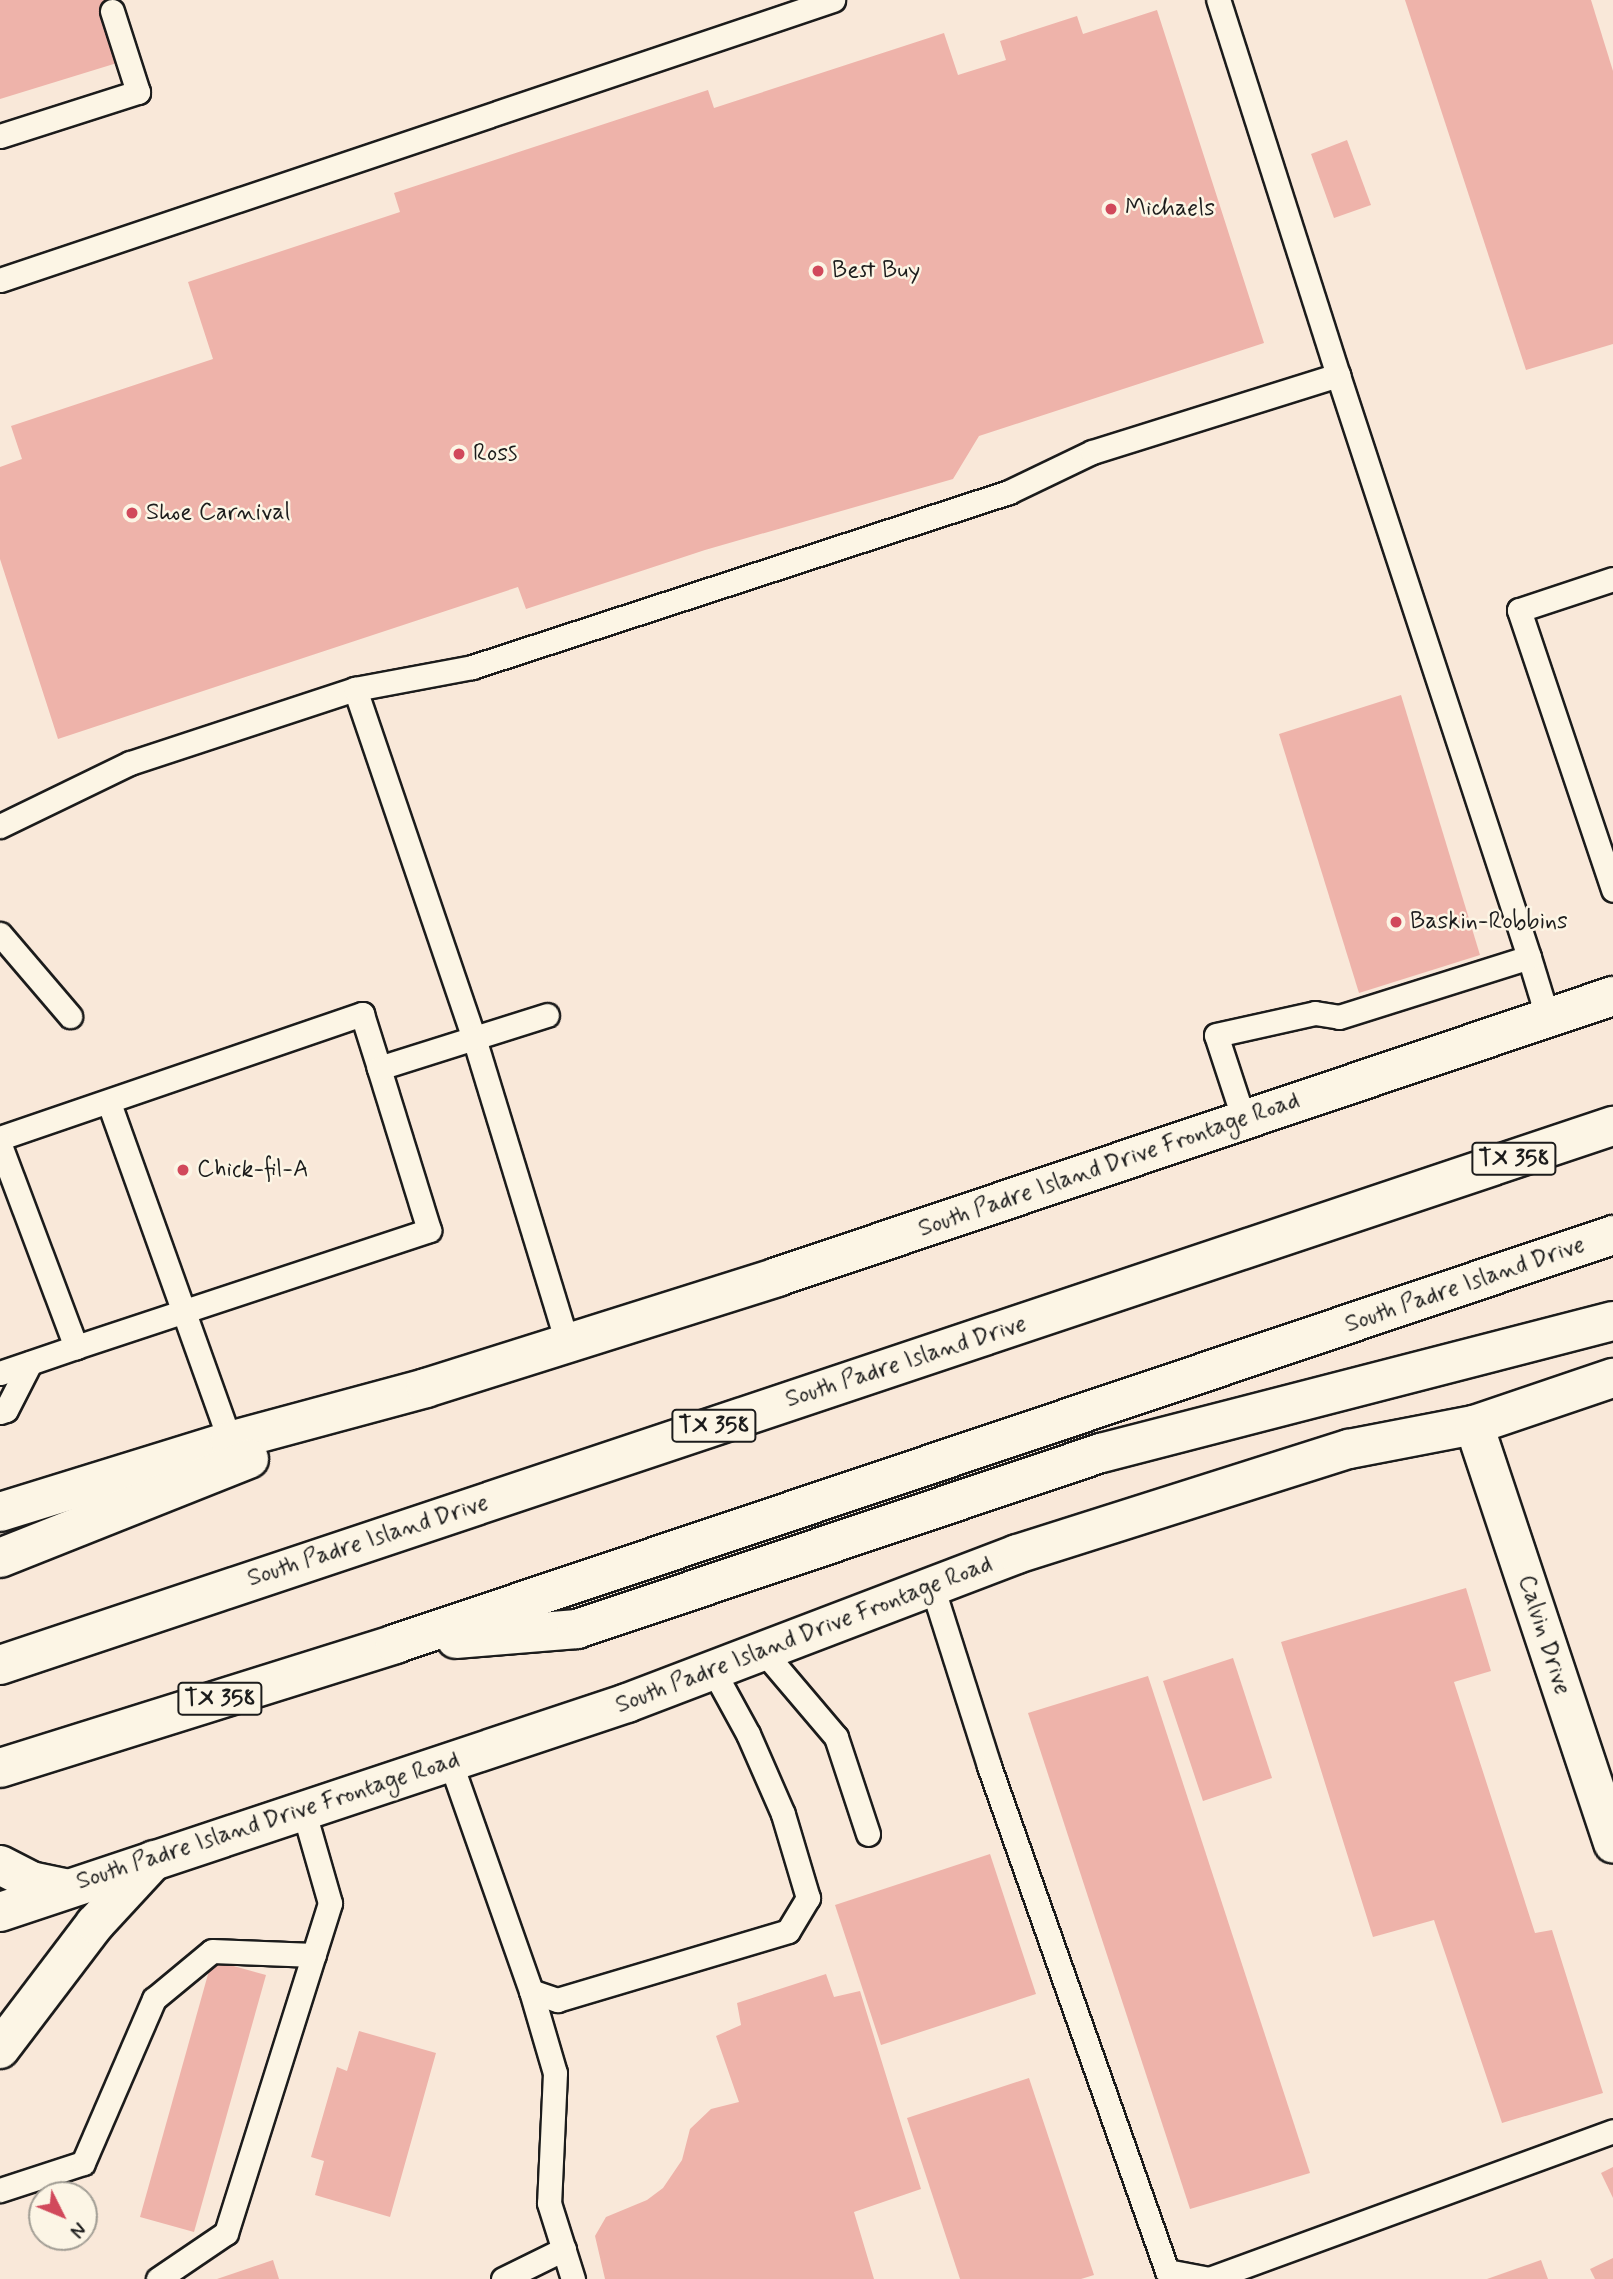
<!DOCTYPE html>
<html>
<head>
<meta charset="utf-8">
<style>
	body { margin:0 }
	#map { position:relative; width:1613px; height:2279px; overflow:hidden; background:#f9e8d9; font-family:Mynerve,sans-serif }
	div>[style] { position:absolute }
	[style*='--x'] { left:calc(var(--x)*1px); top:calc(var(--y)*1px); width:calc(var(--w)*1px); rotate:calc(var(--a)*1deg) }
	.building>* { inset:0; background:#eeb3aa }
	.roads { filter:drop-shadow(2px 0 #1c1c1c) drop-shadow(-2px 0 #1c1c1c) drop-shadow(0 2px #1c1c1c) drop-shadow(0 -2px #1c1c1c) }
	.service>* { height:23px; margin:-11.5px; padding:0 11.5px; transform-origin:11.5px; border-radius:11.5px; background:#fcf5e5 }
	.minor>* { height:38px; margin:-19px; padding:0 19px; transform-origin:19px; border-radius:19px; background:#fcf5e5 }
	.secondary>* { height:38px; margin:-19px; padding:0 19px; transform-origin:19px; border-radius:19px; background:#fcf5e5 }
	.motorway>* { height:38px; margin:-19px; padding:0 19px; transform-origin:19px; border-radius:19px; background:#fcf5e5 }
	.dots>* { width:19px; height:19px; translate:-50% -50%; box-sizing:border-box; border:4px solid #fcf5e5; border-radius:50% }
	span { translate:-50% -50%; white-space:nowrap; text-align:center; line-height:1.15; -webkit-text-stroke:5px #fcf5e5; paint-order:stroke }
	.shield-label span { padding:2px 5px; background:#fcf5e5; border:2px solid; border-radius:5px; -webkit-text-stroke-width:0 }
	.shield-label { font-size:23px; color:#1c1c1c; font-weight:700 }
	.poi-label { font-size:24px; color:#1c1c1c }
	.left { translate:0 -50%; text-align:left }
	.street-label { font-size:24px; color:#1c1c1c }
	.north { position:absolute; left:28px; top:2181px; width:70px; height:70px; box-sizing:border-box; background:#fcf5e5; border:2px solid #a29e95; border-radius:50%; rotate:133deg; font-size:19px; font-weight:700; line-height:28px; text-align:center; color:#1c1c1c }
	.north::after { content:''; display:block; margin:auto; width:24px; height:32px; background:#d1495b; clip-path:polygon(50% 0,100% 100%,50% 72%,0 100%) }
</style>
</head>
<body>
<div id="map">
	<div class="building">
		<div style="clip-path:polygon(0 0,119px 0,117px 63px,0 99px)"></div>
		<div style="clip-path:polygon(1405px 0,1591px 0,1613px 71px,1613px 344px,1526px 370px)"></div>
		<div style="clip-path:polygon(1157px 10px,1264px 343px,979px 436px,953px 479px,705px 550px,526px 609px,518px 587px,58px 739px,0 559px,0 467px,22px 459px,11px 426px,213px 359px,188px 282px,400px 212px,394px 193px,708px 90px,714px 108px,944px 33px,958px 75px,1006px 60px,1000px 41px,1077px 16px,1083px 34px)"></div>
		<div style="clip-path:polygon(1347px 140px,1371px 205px,1334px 218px,1311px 154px)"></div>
		<div style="clip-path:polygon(1401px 695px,1480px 955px,1359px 993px,1279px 734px)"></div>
		<div style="clip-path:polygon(1466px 1588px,1491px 1671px,1454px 1682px,1535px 1933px,1552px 1930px,1603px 2093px,1502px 2123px,1434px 1920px,1373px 1937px,1281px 1642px)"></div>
		<div style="clip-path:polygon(1233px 1658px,1272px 1778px,1203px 1801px,1163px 1681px)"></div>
		<div style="clip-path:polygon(1148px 1676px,1310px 2173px,1190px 2209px,1028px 1713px)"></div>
		<div style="clip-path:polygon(990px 1854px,1036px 1994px,881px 2045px,835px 1905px)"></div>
		<div style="clip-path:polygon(212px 1960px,266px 1975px,194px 2232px,140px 2217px)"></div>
		<div style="clip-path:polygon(826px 1974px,834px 1997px,860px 1991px,921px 2189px,854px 2212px,874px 2279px,605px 2279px,595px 2236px,606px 2217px,647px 2200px,663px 2188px,682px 2160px,690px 2129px,711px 2109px,739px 2102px,716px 2036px,741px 2025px,737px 2003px)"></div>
		<div style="clip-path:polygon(359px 2031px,436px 2053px,390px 2217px,315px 2195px,324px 2161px,311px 2157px,337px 2067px,347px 2071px)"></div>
		<div style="clip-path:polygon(1029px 2078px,1094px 2275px,1081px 2279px,960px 2279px,907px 2118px)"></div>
		<div style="clip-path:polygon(1613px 2167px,1613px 2198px,1601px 2173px)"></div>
		<div style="clip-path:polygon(1613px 2258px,1613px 2279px,1595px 2279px,1590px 2269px)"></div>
		<div style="clip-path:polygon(273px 2260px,279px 2279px,217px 2279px)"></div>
		<div style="clip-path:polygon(1541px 2260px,1548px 2279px,1487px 2279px)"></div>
	</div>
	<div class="roads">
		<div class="service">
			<div style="--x:0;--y:136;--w:145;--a:-17.7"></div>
			<div style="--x:138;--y:92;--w:85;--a:-107.8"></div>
			<div style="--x:0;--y:280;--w:879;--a:-18.58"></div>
			<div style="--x:1613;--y:579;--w:99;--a:161.7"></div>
			<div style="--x:1519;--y:610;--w:295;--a:71.4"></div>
			<div style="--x:355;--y:689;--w:369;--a:71.2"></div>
			<div style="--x:474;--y:1038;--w:319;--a:73"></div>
			<div style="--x:0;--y:826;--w:144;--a:-25.9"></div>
			<div style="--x:130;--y:763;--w:237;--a:-18.2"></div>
			<div style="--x:355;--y:689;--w:119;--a:-10.6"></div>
			<div style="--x:472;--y:667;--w:565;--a:-18.05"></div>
			<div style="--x:1009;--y:492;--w:92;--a:-25.7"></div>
			<div style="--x:1092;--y:452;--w:258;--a:-17.4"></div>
			<div style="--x:1338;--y:375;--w:394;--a:-107.7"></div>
			<div style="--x:0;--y:934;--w:108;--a:49.5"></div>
			<div style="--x:1529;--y:957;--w:65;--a:73"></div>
			<div style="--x:109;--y:1103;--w:359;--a:70.3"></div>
			<div style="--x:1244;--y:1120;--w:89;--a:-108.2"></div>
			<div style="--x:1216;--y:1035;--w:101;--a:-12.5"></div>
			<div style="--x:1315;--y:1013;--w:24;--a:9"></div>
			<div style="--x:1339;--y:1017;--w:199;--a:-17.5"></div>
			<div style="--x:1529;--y:957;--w:613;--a:-108.17"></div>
			<div style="--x:0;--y:1138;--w:383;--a:-18.9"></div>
			<div style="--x:362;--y:1014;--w:57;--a:72.5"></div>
			<div style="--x:0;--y:1145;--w:216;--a:69.4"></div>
			<div style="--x:76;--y:1347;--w:372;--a:-18.3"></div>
			<div style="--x:429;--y:1230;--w:170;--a:-107.2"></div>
			<div style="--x:379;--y:1068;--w:176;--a:-17.5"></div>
			<div style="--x:0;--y:1373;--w:80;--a:-18.9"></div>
			<div style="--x:0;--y:1412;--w:6;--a:-18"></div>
			<div style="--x:6;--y:1410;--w:53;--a:-62.9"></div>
			<div style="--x:932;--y:1586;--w:189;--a:72.4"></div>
			<div style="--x:989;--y:1766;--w:535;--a:70.58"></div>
			<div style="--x:1167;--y:2271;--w:43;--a:10.8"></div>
			<div style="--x:1209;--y:2279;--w:430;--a:-20.1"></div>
			<div style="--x:763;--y:1651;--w:113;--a:49.7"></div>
			<div style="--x:836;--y:1737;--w:102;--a:71.7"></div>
			<div style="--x:450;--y:1761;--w:244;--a:70.6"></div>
			<div style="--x:531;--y:1991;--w:28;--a:19"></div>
			<div style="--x:557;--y:2000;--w:241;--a:-16.6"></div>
			<div style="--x:788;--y:1931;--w:39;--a:-59"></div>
			<div style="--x:808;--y:1898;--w:88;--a:-106.6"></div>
			<div style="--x:783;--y:1814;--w:87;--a:-113.6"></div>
			<div style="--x:748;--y:1734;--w:73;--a:-118.7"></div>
			<div style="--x:531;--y:1991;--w:85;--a:73.7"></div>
			<div style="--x:555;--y:2073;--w:130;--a:92.6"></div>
			<div style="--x:549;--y:2203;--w:80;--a:72.5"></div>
			<div style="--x:0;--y:2190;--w:87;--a:-18"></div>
			<div style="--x:83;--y:2163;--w:179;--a:-66.6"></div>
			<div style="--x:154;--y:1999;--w:75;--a:-39.6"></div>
			<div style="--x:212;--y:1951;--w:102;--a:2.2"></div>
			<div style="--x:158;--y:2279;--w:82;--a:-34.1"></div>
			<div style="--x:226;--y:2233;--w:346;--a:-72.5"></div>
			<div style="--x:330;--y:1903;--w:98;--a:-106"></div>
			<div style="--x:503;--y:2279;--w:68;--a:-26.2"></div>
		</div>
		<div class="minor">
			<div style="--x:1474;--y:1425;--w:441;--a:71.6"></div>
		</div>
		<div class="secondary">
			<div style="--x:0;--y:1512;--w:241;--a:-17.2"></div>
			<div style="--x:230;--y:1441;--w:203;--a:-15.1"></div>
			<div style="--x:426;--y:1388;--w:368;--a:-17.5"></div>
			<div style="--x:777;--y:1277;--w:882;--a:-18.58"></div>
			<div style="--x:0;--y:1558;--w:268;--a:-21.7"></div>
			<div style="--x:0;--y:1865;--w:35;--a:27"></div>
			<div style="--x:31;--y:1881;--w:33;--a:12"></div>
			<div style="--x:0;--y:1912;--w:661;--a:-18.43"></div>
			<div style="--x:627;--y:1703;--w:417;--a:-20.9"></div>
			<div style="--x:1017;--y:1554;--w:348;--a:-17.6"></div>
			<div style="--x:1349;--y:1449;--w:127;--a:-10.9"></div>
			<div style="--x:1474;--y:1425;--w:147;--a:-18.7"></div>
			<div style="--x:0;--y:2049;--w:157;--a:-52.8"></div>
			<div style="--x:95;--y:1924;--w:87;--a:-47.3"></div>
		</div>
		<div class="motorway">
			<div style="--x:456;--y:1639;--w:121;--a:-4.7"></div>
			<div style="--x:577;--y:1629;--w:553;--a:-18.57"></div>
			<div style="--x:1101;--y:1453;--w:529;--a:-14.46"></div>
			<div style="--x:0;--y:1665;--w:1701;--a:-18.48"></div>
			<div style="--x:0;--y:1768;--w:414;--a:-17.4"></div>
			<div style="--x:395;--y:1644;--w:1285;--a:-18.56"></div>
		</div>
	</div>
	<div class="dots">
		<div style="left:1111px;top:209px;background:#d1495b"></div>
		<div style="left:818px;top:271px;background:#d1495b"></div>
		<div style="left:459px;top:454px;background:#d1495b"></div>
		<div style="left:132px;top:513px;background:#d1495b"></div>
		<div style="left:1396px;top:922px;background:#d1495b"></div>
		<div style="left:183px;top:1170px;background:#d1495b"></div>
	</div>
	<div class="shield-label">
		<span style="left:1514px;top:1159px">TX 358</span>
		<span style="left:714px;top:1426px">TX 358</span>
		<span style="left:220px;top:1699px">TX 358</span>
	</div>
	<div class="poi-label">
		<span class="left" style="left:1125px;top:209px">Michaels</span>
		<span class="left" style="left:832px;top:271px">Best Buy</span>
		<span class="left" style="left:473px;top:454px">Ross</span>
		<span class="left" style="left:146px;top:513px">Shoe Carnival</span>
		<span class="left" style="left:1410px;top:922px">Baskin-Robbins</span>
		<span class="left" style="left:197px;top:1170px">Chick-fil-A</span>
	</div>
	<div class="street-label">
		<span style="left:1109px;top:1165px;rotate:-19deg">South Padre Island Drive Frontage Road</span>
		<span style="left:1465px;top:1285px;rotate:-19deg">South Padre Island Drive</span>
		<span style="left:906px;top:1362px;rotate:-18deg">South Padre Island Drive</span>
		<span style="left:368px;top:1541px;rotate:-18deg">South Padre Island Drive</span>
		<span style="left:804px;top:1635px;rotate:-21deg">South Padre Island Drive Frontage Road</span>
		<span style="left:1544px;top:1635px;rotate:72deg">Calvin Drive</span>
		<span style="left:268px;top:1821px;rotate:-18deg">South Padre Island Drive Frontage Road</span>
	</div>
	<div class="north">N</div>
</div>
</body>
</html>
